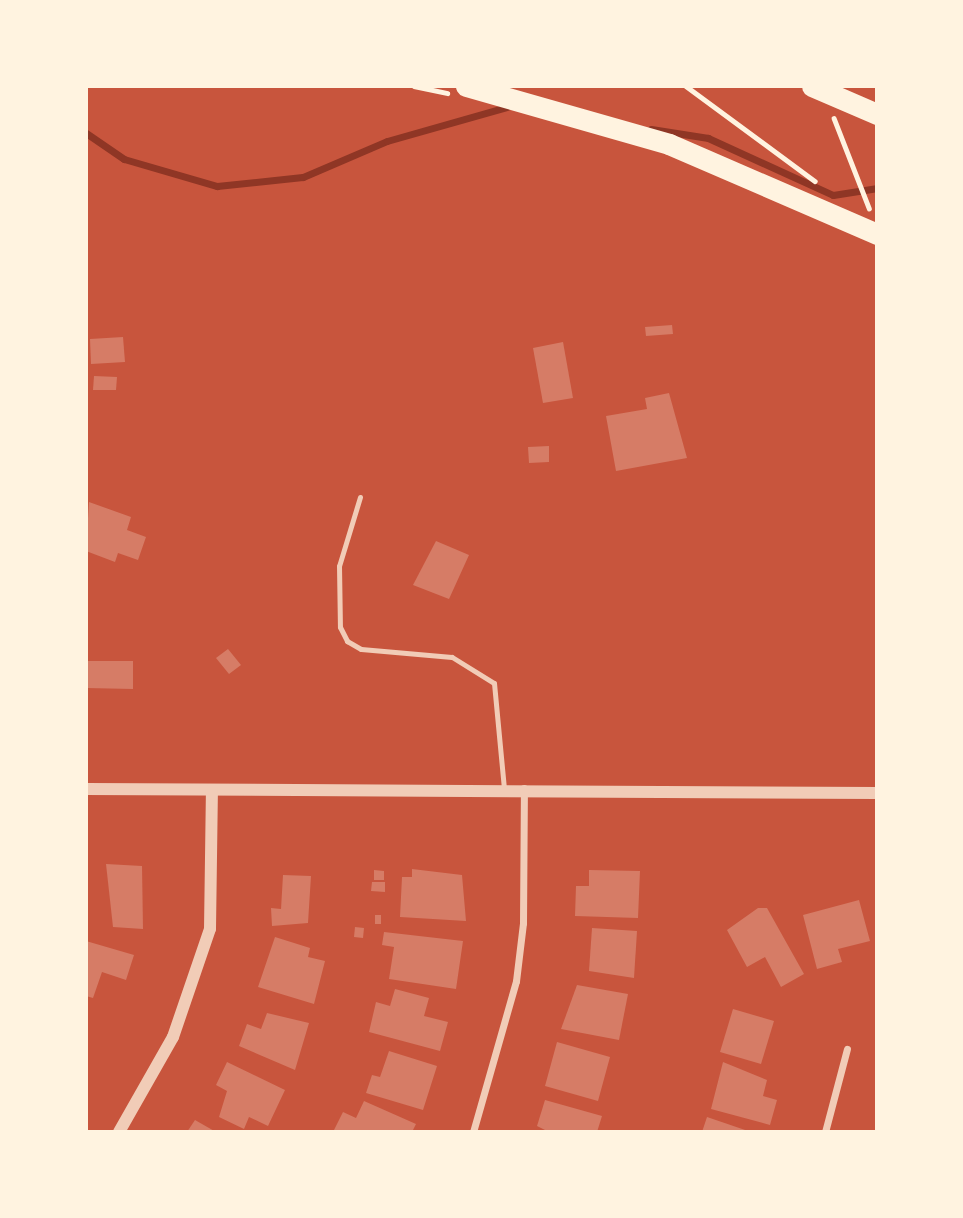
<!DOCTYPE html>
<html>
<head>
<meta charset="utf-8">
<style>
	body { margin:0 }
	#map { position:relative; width:963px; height:1218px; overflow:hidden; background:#c8553d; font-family:"Nunito Sans",sans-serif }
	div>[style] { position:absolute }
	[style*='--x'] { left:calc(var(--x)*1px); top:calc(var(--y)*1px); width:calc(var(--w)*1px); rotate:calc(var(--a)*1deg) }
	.stream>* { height:7px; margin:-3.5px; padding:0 3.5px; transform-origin:3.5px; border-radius:3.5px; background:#8f3625 }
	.building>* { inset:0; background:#d67c66 }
	.path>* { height:4.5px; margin:-2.25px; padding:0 2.25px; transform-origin:2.25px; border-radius:2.25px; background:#fff3e0 }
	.service>* { height:5px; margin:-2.5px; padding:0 2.5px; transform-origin:2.5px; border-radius:2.5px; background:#f1ccb7 }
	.minor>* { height:7px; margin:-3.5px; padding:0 3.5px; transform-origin:3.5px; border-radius:3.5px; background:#f1ccb7 }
	.tertiary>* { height:12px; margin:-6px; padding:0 6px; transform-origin:6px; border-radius:6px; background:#f1ccb7 }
	.motorway>* { height:21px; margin:-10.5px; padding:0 10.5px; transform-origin:10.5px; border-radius:10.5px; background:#fff3e0 }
	span { translate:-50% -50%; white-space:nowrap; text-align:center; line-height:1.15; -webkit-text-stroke:6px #fff3e0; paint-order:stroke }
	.frame { position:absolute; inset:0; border:88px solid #fff3e0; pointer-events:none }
</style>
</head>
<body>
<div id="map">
	<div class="stream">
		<div style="--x:651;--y:129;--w:58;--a:9"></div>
		<div style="--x:708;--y:138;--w:137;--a:24.5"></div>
		<div style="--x:833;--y:195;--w:45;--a:-9"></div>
		<div style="--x:86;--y:133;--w:46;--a:34.4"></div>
		<div style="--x:124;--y:159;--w:97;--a:16.2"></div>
		<div style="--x:217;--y:186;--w:86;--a:-6"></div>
		<div style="--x:303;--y:177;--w:91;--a:-23.2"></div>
		<div style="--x:387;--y:141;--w:125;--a:-15.8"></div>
	</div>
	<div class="building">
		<div style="clip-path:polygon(672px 325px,673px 334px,646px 336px,645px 327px)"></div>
		<div style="clip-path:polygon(123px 337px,125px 362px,91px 364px,90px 339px)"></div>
		<div style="clip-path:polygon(563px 342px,573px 398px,543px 403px,533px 348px)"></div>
		<div style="clip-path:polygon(94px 376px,117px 377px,116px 390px,93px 390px)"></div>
		<div style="clip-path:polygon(669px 393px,687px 458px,616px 471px,606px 416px,647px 409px,645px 398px)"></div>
		<div style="clip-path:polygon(549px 446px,549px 462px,529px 463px,528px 447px)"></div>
		<div style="clip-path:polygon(89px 502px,131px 517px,127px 530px,146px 537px,138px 560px,118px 553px,115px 562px,86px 551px)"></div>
		<div style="clip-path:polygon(436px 541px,469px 555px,449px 599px,413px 585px)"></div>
		<div style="clip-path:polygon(228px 649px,241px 665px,229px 674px,216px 658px)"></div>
		<div style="clip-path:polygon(86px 661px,133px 661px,133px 689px,86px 688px)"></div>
		<div style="clip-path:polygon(106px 864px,142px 866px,143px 929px,113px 927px)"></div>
		<div style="clip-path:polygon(412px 869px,462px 875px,466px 921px,400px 917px,402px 877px,412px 877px)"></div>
		<div style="clip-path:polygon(374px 870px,384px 871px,384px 880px,374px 880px)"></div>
		<div style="clip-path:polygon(589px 870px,640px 871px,638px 918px,575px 916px,576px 886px,589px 886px)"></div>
		<div style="clip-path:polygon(283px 875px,311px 876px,308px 923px,272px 926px,271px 908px,281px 909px)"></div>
		<div style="clip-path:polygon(372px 882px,385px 882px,385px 892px,371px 891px)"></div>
		<div style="clip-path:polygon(859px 900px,870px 941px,838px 949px,842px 962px,817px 969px,803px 915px)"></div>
		<div style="clip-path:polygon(758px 908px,767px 908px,804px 974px,781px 987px,765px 957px,747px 967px,727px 930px)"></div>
		<div style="clip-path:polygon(375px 915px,381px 915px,381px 924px,375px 924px)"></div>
		<div style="clip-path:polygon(355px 927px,364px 928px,363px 938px,354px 937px)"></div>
		<div style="clip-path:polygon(592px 928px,637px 931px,634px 978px,589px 971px)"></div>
		<div style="clip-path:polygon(384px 932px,463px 941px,456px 989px,389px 979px,394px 947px,382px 945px)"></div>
		<div style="clip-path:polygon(275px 937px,310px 948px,308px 957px,325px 961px,314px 1004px,258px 987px)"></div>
		<div style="clip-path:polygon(86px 941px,134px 955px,126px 980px,102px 972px,93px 998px,86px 996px)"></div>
		<div style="clip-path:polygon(577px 985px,628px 994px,619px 1040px,561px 1029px)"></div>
		<div style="clip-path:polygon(395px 989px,429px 998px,424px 1016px,448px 1022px,440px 1051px,369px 1032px,376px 1002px,390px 1006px)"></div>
		<div style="clip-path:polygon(733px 1009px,774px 1021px,761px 1064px,720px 1052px)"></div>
		<div style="clip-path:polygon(267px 1013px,309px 1023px,295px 1070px,239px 1046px,247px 1024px,261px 1029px)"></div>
		<div style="clip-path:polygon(557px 1042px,610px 1057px,598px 1101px,545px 1086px)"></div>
		<div style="clip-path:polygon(389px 1051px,437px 1066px,423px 1110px,366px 1093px,372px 1075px,380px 1077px)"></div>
		<div style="clip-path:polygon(227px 1062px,285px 1090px,268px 1126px,249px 1117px,244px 1129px,219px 1117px,227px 1091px,216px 1085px)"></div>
		<div style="clip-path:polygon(723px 1062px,767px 1080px,763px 1096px,777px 1100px,770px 1125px,711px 1109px)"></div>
		<div style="clip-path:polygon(545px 1100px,602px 1116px,597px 1132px,549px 1132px,537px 1126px)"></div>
		<div style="clip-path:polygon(364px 1101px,416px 1124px,412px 1132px,333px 1132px,343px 1112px,356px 1118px)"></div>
		<div style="clip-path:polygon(707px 1117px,751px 1132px,702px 1132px)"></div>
		<div style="clip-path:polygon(195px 1120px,216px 1132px,187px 1132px)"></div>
	</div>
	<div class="path">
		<div style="--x:414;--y:86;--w:34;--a:12"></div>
		<div style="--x:686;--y:86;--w:160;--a:36.4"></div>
		<div style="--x:834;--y:118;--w:97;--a:68.7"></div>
	</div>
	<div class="service">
		<div style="--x:360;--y:497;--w:72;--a:106.9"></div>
		<div style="--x:339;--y:566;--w:61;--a:89.1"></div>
		<div style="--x:340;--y:627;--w:16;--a:63"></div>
		<div style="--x:347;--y:641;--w:16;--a:30"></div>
		<div style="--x:361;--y:649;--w:91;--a:5"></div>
		<div style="--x:452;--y:657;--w:49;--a:31.8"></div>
		<div style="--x:494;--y:683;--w:105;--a:84.6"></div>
	</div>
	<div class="minor">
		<div style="--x:473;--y:1132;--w:157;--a:-74.1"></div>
		<div style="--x:516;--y:981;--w:58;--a:-83.1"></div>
		<div style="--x:523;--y:923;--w:135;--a:-89.6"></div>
		<div style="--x:825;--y:1132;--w:86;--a:-75.2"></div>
	</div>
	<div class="tertiary">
		<div style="--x:86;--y:789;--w:791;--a:0.29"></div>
		<div style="--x:119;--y:1132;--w:109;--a:-60.4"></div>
		<div style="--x:173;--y:1037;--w:114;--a:-71.1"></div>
		<div style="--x:210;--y:929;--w:139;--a:-89.2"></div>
	</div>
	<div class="motorway">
		<div style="--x:466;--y:86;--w:211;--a:15.9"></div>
		<div style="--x:669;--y:144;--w:227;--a:23.4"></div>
		<div style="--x:812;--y:86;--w:71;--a:23.3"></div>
	</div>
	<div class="frame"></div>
</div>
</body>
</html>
